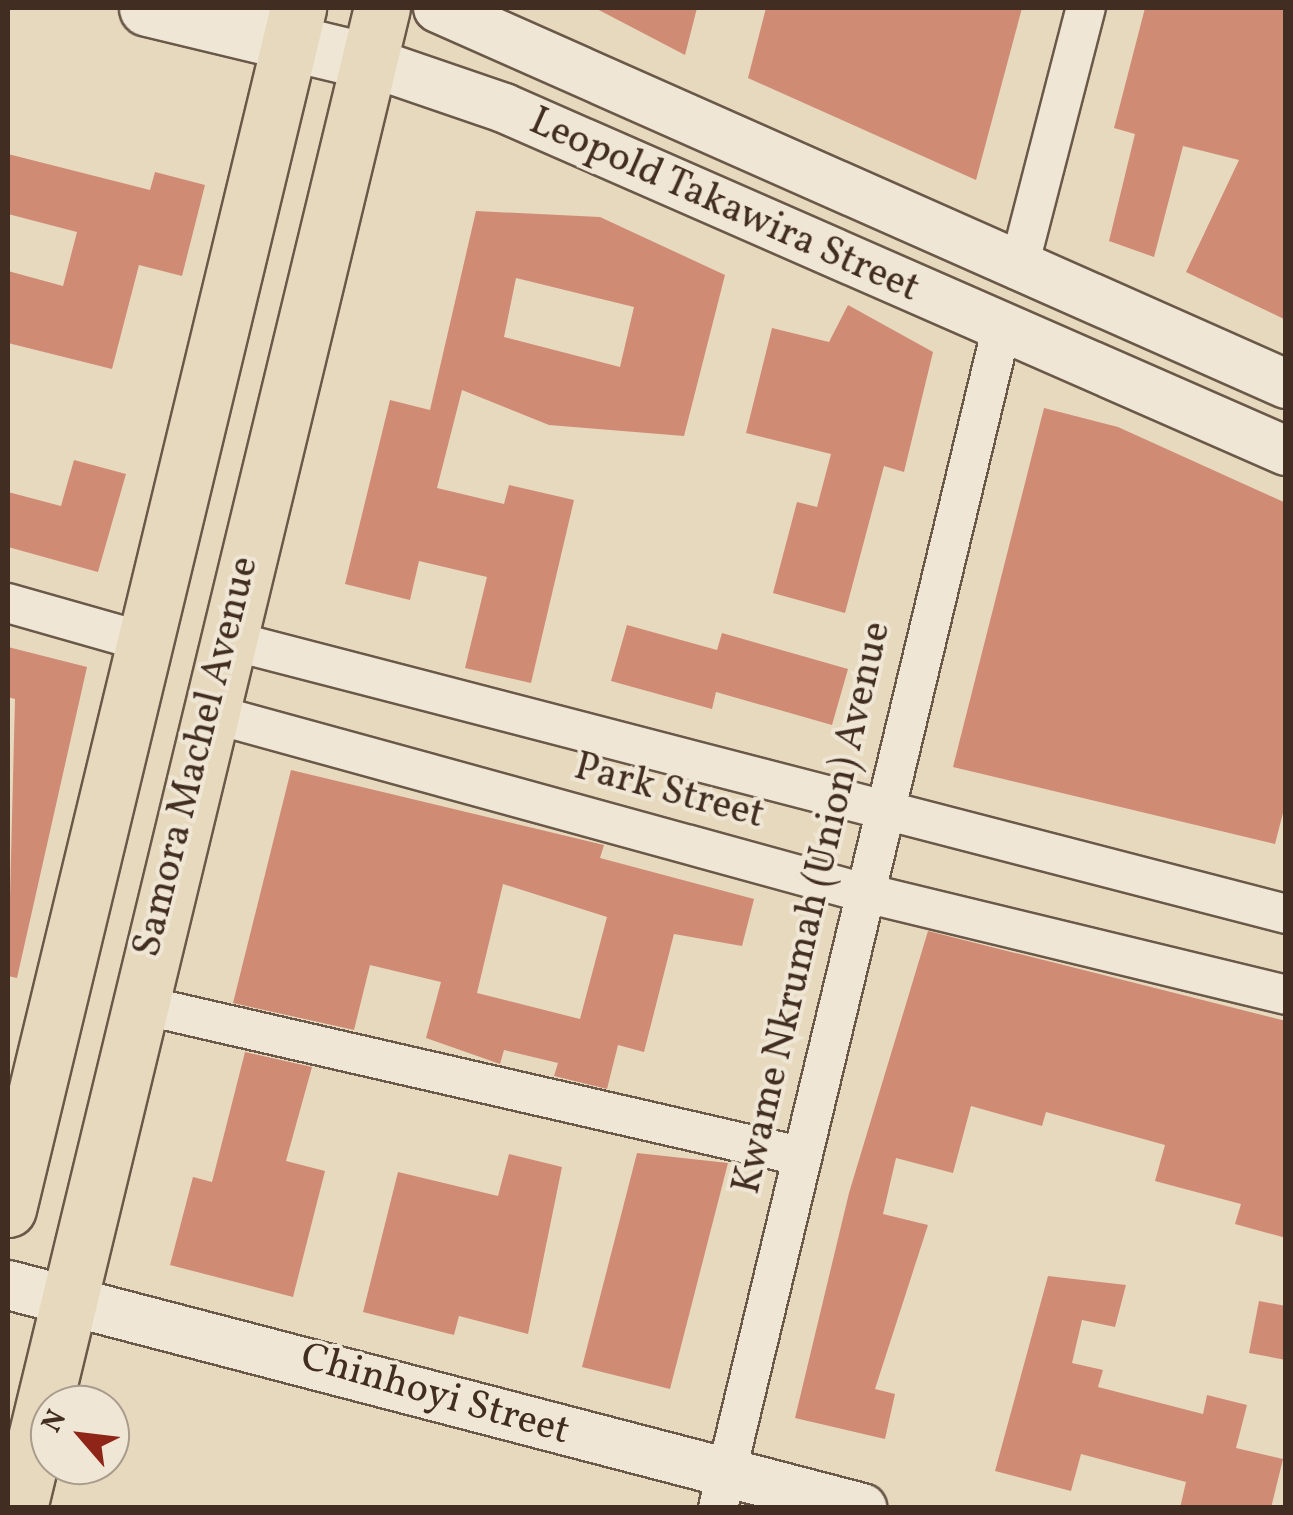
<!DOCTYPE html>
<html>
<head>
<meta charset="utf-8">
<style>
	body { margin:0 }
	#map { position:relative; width:1293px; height:1515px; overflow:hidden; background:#e7d9be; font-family:Vollkorn,serif }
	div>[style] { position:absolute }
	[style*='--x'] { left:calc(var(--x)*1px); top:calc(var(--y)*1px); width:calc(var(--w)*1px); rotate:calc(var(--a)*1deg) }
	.building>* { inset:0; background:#d08b75 }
	.roads { filter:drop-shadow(2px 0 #6a5848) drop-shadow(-2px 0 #6a5848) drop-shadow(0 2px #6a5848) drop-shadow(0 -2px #6a5848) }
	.minor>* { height:38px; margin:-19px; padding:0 19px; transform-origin:19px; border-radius:19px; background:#efe6d5 }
	.tertiary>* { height:48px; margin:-24px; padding:0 24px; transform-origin:24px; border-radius:24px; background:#efe6d5 }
	.secondary>* { height:55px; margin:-27.5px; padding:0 27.5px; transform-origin:27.5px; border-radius:27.5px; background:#efe6d5 }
	.trunk>* { height:55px; margin:-27.5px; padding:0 27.5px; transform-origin:27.5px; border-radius:27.5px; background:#e7d9be }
	span { translate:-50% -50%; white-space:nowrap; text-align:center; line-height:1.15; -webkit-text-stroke:8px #efe6d5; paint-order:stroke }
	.street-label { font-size:40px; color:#412d21 }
	.frame { position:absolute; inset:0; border:10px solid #412d21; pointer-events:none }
	.north { position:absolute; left:30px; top:1385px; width:100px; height:100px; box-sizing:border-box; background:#efe6d5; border:2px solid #a99c8d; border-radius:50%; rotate:298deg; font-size:28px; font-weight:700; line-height:40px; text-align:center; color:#412d21 }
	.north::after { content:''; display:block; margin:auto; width:35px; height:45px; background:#8f2418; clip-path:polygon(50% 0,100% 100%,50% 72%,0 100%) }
</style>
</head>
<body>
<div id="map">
	<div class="building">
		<div style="clip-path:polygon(595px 8px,697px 8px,685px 55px)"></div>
		<div style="clip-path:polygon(766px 8px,1022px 8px,976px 180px,748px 78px)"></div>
		<div style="clip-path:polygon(1145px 8px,1286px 8px,1286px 320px,1186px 272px,1239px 160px,1183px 146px,1154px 257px,1109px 241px,1135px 134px,1114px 128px)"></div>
		<div style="clip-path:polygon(8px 154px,150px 190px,155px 172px,205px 185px,182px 276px,139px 265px,112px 369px,8px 343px,8px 271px,63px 286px,77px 232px,8px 214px)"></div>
		<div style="clip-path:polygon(evenodd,476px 211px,600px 217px,725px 275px,684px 436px,549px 425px,462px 390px,437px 488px,504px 504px,509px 485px,574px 500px,531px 683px,465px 668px,487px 577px,419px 561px,410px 600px,345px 584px,390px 400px,430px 410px,476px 211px,516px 278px,634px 307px,620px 367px,504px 337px,516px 278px)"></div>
		<div style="clip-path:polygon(848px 305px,933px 352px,904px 472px,884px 466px,845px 613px,773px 593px,797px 502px,817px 507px,831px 454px,746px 433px,772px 328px,829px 342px)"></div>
		<div style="clip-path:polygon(1044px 408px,1118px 427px,1286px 503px,1286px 801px,1275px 844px,953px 767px)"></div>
		<div style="clip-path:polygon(74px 460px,126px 474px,98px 572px,8px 547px,8px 492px,61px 506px)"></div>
		<div style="clip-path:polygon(627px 625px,717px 650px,722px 633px,848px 669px,832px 725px,716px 692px,712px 709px,611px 681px)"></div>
		<div style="clip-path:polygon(8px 647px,87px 667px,17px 978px,8px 976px,15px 699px,8px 697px)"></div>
		<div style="clip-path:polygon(evenodd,291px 770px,604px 845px,600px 858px,754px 899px,742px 946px,674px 934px,644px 1052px,618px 1045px,607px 1089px,554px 1076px,558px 1063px,504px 1050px,500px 1064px,426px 1038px,441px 982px,370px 965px,354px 1030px,233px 1003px,291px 770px,503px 884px,607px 917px,580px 1019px,477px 993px,503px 884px)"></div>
		<div style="clip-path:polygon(928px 931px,1286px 1021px,1286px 1238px,1235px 1224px,1241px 1204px,1155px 1181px,1165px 1145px,1046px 1112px,1042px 1126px,971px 1106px,953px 1173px,896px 1158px,883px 1214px,928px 1225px,875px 1389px,895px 1394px,885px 1439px,795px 1418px,849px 1193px)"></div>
		<div style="clip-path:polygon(245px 1052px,312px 1067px,286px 1161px,325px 1171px,293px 1297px,170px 1265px,193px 1177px,212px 1182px)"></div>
		<div style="clip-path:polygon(637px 1153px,728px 1163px,670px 1389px,582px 1367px)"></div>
		<div style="clip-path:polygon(509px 1154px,562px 1167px,528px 1334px,459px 1316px,454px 1335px,363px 1312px,398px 1172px,498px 1196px)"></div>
		<div style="clip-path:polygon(1048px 1276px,1126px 1285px,1115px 1327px,1082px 1320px,1072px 1363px,1103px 1370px,1098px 1387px,1203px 1414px,1207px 1395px,1247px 1405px,1236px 1448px,1283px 1459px,1271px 1508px,1180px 1508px,1186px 1482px,1081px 1454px,1071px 1491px,995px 1471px)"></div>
		<div style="clip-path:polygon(1259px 1301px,1286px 1306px,1286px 1360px,1249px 1353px)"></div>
	</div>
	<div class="roads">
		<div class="minor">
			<div style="--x:1018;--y:270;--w:271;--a:-75.5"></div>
			<div style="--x:8;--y:603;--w:142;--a:15.9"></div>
			<div style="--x:225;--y:639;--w:1096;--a:14.53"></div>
			<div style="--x:206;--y:712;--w:679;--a:15.37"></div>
			<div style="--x:861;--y:892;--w:437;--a:13.6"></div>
			<div style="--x:138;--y:1004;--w:679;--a:12.93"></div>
			<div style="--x:718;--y:1508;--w:1212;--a:-76.49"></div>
		</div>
		<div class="tertiary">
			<div style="--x:438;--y:8;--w:928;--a:23.91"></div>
			<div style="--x:367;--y:61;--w:145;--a:18.9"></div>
			<div style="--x:504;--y:108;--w:854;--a:23.68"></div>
			<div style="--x:8;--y:1285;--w:883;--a:14.63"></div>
		</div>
		<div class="secondary">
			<div style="--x:147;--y:8;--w:226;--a:13.5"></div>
		</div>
		<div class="trunk">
			<div style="--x:8;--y:1209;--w:1236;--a:-76.42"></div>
			<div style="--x:19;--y:1508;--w:1543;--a:-76.4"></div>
		</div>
	</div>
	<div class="street-label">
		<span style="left:724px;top:206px;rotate:24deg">Leopold Takawira Street</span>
		<span style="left:197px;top:757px;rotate:-76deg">Samora Machel Avenue</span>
		<span style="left:669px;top:792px;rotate:15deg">Park Street</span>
		<span style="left:813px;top:908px;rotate:-77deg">Kwame Nkrumah (Union) Avenue</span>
		<span style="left:435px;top:1395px;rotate:16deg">Chinhoyi Street</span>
	</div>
	<div class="frame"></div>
	<div class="north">N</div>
</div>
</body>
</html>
